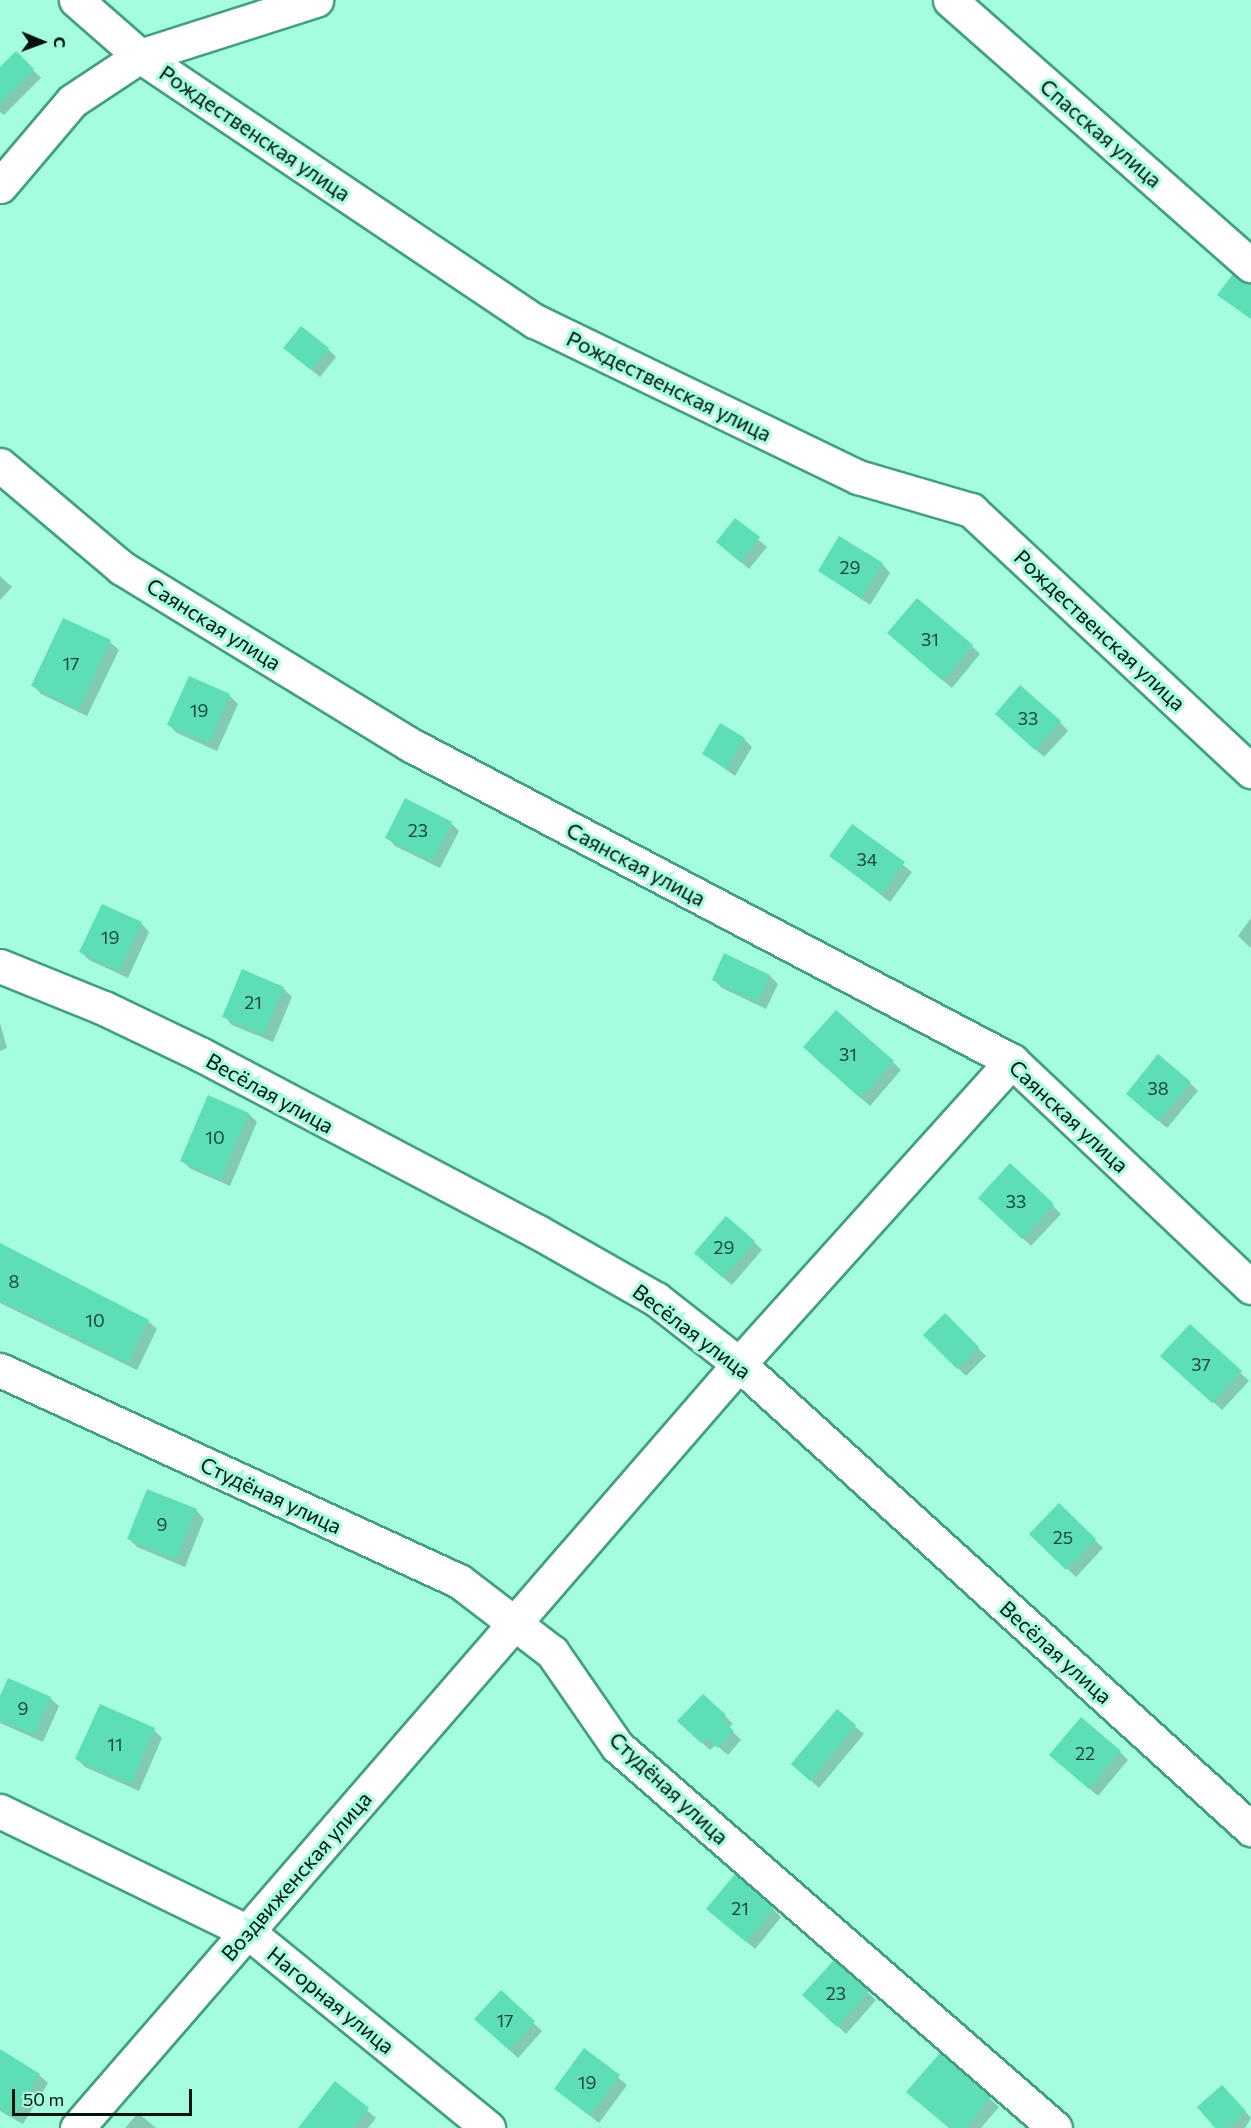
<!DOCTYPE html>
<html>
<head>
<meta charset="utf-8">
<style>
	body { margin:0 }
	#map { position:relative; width:1251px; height:2128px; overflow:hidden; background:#a3fdde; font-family:Commissioner,sans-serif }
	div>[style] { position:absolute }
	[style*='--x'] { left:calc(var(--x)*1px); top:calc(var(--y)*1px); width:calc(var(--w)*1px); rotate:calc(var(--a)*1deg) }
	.shadow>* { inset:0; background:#0003 }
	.building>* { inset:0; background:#5ddeb7 }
	.roads { filter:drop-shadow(2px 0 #439f83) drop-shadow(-2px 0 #439f83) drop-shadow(0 2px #439f83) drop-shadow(0 -2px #439f83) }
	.minor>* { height:33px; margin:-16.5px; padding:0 16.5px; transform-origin:16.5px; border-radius:16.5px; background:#fff }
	span { translate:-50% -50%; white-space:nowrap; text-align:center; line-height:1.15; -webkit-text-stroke:6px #a3fdde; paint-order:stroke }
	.number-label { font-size:18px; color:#174637 }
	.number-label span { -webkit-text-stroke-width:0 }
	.street-label { font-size:21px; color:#00130c }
	.north { position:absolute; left:12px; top:12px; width:60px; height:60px; -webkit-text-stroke:4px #a3fdde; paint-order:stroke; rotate:91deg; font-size:16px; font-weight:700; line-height:24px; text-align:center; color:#00130c }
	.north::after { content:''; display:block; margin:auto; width:21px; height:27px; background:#00130c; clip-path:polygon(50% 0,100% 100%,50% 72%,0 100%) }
	.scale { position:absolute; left:12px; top:2089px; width:180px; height:27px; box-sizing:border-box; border:3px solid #00130c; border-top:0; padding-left:8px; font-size:18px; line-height:21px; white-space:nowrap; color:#00130c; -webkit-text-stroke:4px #a3fdde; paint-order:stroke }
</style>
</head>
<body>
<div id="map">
	<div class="shadow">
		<div style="clip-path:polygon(16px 53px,41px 78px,4px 115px,0 112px,0 69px)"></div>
		<div style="clip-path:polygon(285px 348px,328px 349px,336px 357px,320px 377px)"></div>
		<div style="clip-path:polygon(736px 520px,767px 547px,749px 569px,726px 550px)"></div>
		<div style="clip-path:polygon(882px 564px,890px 573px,870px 605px,819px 571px)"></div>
		<div style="clip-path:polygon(0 576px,12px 587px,0 600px)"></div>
		<div style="clip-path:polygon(64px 620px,110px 642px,119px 650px,87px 716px,41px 694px,33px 685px)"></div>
		<div style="clip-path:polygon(897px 641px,972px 646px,980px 654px,952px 688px)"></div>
		<div style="clip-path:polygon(190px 678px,229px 695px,238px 704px,217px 751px,177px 733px,169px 725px)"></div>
		<div style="clip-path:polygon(1005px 722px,1060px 722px,1068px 731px,1044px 757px)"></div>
		<div style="clip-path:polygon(744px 739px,752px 747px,735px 776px,704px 754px)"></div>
		<div style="clip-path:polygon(451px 823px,459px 831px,440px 868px,395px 846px,387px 837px)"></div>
		<div style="clip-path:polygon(853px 826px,912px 872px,890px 902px,831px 856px)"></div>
		<div style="clip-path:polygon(1251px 918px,1251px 948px,1238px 936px)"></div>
		<div style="clip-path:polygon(141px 923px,149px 932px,128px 978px,89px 960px,81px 952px)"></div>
		<div style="clip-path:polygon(770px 976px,778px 984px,766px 1009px,722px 988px,714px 980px)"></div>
		<div style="clip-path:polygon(283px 988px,292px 997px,273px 1042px,232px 1025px,224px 1016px)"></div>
		<div style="clip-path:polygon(0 1023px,7px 1048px,0 1051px)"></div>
		<div style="clip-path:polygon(813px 1056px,893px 1062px,901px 1070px,870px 1106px)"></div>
		<div style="clip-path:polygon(1190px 1083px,1198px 1091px,1167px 1128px,1136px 1102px)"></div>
		<div style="clip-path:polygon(209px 1097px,249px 1114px,257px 1122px,230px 1186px,191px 1169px,182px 1161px)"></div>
		<div style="clip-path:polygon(1052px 1205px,1061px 1214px,1031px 1246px,988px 1206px)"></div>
		<div style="clip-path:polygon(754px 1242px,762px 1250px,732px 1285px,704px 1261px)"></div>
		<div style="clip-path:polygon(0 1245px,148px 1321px,157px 1329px,137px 1370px,0 1303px)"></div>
		<div style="clip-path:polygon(945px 1315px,986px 1356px,966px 1376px,925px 1335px)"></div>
		<div style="clip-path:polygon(1190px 1326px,1249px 1381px,1222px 1410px,1171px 1364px)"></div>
		<div style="clip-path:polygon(1059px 1505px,1103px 1548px,1076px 1577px,1031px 1534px)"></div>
		<div style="clip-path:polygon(196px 1510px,204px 1519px,185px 1567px,137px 1547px,129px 1539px)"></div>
		<div style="clip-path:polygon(50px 1698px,59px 1706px,43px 1742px,0 1723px,0 1700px)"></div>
		<div style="clip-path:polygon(837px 1711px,864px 1734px,819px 1788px,801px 1772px)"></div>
		<div style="clip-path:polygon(725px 1716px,733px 1724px,729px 1728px,741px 1740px,728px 1755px,716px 1745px,710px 1750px,687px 1729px)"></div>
		<div style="clip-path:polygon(154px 1730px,162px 1738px,139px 1791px,85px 1767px,77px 1759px)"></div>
		<div style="clip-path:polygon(1120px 1752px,1128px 1760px,1098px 1796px,1051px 1755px)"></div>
		<div style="clip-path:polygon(773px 1909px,781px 1917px,755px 1949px,717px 1917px)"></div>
		<div style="clip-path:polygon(834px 1962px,876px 2000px,846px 2034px,813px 2003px)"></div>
		<div style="clip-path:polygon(501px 1992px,542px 2031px,518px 2058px,485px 2028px)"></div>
		<div style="clip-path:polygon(585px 2050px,627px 2085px,599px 2123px,556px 2089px)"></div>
		<div style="clip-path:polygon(940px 2055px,999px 2107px,981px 2128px,950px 2128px)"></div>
		<div style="clip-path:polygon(0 2063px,39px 2075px,48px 2083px,23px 2124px,0 2111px)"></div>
		<div style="clip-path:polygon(335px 2083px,376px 2118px,368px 2128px,300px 2128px)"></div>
		<div style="clip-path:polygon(1230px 2095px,1251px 2118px,1245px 2128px,1217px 2128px)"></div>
		<div style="clip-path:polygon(138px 2113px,156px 2128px,125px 2128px)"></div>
	</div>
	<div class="building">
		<div style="clip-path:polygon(16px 51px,34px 69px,0 103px,0 67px)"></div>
		<div style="clip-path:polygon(1233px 274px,1251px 283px,1251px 319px,1217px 295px)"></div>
		<div style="clip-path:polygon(301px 326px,329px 348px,311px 370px,283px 348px)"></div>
		<div style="clip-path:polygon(735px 518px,760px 537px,740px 562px,716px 542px)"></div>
		<div style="clip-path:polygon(839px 536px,883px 563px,861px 598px,818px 571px)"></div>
		<div style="clip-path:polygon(917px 598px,973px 645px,943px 681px,887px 633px)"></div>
		<div style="clip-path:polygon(63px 618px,111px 640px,79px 709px,31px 686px)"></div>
		<div style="clip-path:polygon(189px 676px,230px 694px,209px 743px,167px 725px)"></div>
		<div style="clip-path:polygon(1020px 685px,1061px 721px,1035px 750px,995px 714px)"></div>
		<div style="clip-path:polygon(720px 723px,745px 738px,727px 769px,702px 754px)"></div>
		<div style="clip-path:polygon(405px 798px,452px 822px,432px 861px,385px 838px)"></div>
		<div style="clip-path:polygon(852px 824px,905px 862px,881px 894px,829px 856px)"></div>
		<div style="clip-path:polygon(102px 904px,142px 922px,119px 971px,79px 952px)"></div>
		<div style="clip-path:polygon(724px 953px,770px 975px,758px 1002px,712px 980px)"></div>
		<div style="clip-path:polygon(242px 969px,284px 987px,264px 1034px,222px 1017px)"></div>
		<div style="clip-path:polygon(836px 1010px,894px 1061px,860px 1098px,803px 1047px)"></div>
		<div style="clip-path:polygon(1158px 1054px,1191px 1082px,1158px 1121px,1126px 1094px)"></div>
		<div style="clip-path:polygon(208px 1095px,249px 1113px,221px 1179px,180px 1161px)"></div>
		<div style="clip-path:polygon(1010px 1163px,1054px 1204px,1022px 1239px,978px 1198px)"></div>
		<div style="clip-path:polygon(726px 1216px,755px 1241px,723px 1278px,694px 1253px)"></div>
		<div style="clip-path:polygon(0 1243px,149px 1320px,128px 1363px,0 1300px)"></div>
		<div style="clip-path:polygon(945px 1313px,979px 1347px,957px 1369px,923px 1335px)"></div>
		<div style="clip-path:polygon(1190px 1324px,1242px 1371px,1212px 1403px,1160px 1356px)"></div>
		<div style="clip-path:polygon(147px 1489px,197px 1509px,176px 1559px,127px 1539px)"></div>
		<div style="clip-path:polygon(1059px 1503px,1096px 1539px,1066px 1570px,1029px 1534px)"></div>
		<div style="clip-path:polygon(8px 1678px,51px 1697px,35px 1735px,0 1720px,0 1696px)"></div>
		<div style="clip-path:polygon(703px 1694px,726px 1715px,722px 1719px,734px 1731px,718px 1748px,707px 1738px,701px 1743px,677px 1721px)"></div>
		<div style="clip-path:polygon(100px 1704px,155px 1728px,131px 1784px,75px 1759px)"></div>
		<div style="clip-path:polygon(837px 1709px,856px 1725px,810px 1781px,791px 1764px)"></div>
		<div style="clip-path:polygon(1081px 1717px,1121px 1751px,1089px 1789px,1049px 1755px)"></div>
		<div style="clip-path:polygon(735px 1874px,774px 1908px,746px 1942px,706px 1909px)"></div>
		<div style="clip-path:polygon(834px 1960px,869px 1991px,837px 2027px,802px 1995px)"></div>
		<div style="clip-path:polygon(501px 1990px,535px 2021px,509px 2050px,474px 2019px)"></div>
		<div style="clip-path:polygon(584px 2048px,620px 2075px,590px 2116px,554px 2089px)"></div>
		<div style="clip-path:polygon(0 2049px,40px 2074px,14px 2117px,0 2109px)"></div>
		<div style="clip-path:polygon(940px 2053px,991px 2097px,966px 2128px,949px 2128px,906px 2092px)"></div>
		<div style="clip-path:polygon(335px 2081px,369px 2108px,354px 2128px,298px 2128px)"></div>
		<div style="clip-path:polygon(1222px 2085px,1246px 2111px,1228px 2128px,1215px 2128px,1197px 2107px)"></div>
	</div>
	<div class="roads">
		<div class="minor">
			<div style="--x:76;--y:0;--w:85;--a:41.2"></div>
			<div style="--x:140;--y:56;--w:476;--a:33.9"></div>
			<div style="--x:535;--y:321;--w:359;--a:25.8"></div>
			<div style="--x:858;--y:477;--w:118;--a:16.3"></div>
			<div style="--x:971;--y:510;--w:383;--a:43"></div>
			<div style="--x:950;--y:0;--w:401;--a:41.4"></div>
			<div style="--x:0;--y:186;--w:111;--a:-49.7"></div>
			<div style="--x:72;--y:101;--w:82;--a:-33.5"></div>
			<div style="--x:140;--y:56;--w:185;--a:-17.7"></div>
			<div style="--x:0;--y:465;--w:160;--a:40.2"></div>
			<div style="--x:122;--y:568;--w:337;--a:31.5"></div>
			<div style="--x:409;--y:744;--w:681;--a:27.73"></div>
			<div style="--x:1012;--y:1061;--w:329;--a:43.4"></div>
			<div style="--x:0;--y:966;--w:112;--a:22"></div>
			<div style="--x:104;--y:1008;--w:109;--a:25.6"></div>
			<div style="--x:202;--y:1055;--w:380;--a:27.8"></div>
			<div style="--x:538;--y:1232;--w:136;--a:29.6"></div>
			<div style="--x:656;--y:1299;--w:105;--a:38.1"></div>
			<div style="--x:739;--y:1364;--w:692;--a:42.25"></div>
			<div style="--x:0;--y:1370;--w:505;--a:24.69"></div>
			<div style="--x:459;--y:1581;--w:117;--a:37.4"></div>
			<div style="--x:552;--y:1652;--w:114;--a:55.3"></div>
			<div style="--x:617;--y:1746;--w:581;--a:41.09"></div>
			<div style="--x:0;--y:1811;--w:276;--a:26"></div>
			<div style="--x:248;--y:1932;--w:310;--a:39.2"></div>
			<div style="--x:77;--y:2128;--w:1011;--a:-49.09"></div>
			<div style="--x:739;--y:1364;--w:408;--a:-48"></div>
		</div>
	</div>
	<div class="number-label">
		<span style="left:850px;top:567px">29</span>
		<span style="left:930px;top:639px">31</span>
		<span style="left:71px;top:663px">17</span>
		<span style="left:199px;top:710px">19</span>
		<span style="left:1028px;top:718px">33</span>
		<span style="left:418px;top:830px">23</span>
		<span style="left:867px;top:859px">34</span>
		<span style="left:110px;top:937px">19</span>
		<span style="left:253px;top:1002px">21</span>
		<span style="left:848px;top:1054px">31</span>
		<span style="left:1158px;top:1088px">38</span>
		<span style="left:215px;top:1137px">10</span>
		<span style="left:1016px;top:1201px">33</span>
		<span style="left:724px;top:1247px">29</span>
		<span style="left:14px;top:1281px">8</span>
		<span style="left:95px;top:1320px">10</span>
		<span style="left:1201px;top:1364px">37</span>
		<span style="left:162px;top:1524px">9</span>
		<span style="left:1063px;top:1537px">25</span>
		<span style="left:23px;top:1708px">9</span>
		<span style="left:115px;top:1744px">11</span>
		<span style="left:1085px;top:1753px">22</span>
		<span style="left:740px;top:1908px">21</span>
		<span style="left:836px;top:1993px">23</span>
		<span style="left:505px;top:2020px">17</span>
		<span style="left:587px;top:2082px">19</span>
	</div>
	<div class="street-label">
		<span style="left:255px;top:133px;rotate:34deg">Рождественская улица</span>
		<span style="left:1101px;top:133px;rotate:41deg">Спасская улица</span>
		<span style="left:669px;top:386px;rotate:26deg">Рождественская улица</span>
		<span style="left:214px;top:624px;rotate:32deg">Саянская улица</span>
		<span style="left:1100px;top:630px;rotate:43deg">Рождественская улица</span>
		<span style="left:636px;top:864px;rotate:28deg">Саянская улица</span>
		<span style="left:270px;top:1093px;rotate:29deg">Весёлая улица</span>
		<span style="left:1069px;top:1116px;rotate:43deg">Саянская улица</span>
		<span style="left:692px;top:1331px;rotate:37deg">Весёлая улица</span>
		<span style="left:271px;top:1495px;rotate:25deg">Студёная улица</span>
		<span style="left:1056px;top:1652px;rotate:42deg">Весёлая улица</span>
		<span style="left:669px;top:1788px;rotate:43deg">Студёная улица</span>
		<span style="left:296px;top:1876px;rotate:-49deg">Воздвиженская улица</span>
		<span style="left:331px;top:2000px;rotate:39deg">Нагорная улица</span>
	</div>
	<div class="north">С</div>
	<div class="scale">50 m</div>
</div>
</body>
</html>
